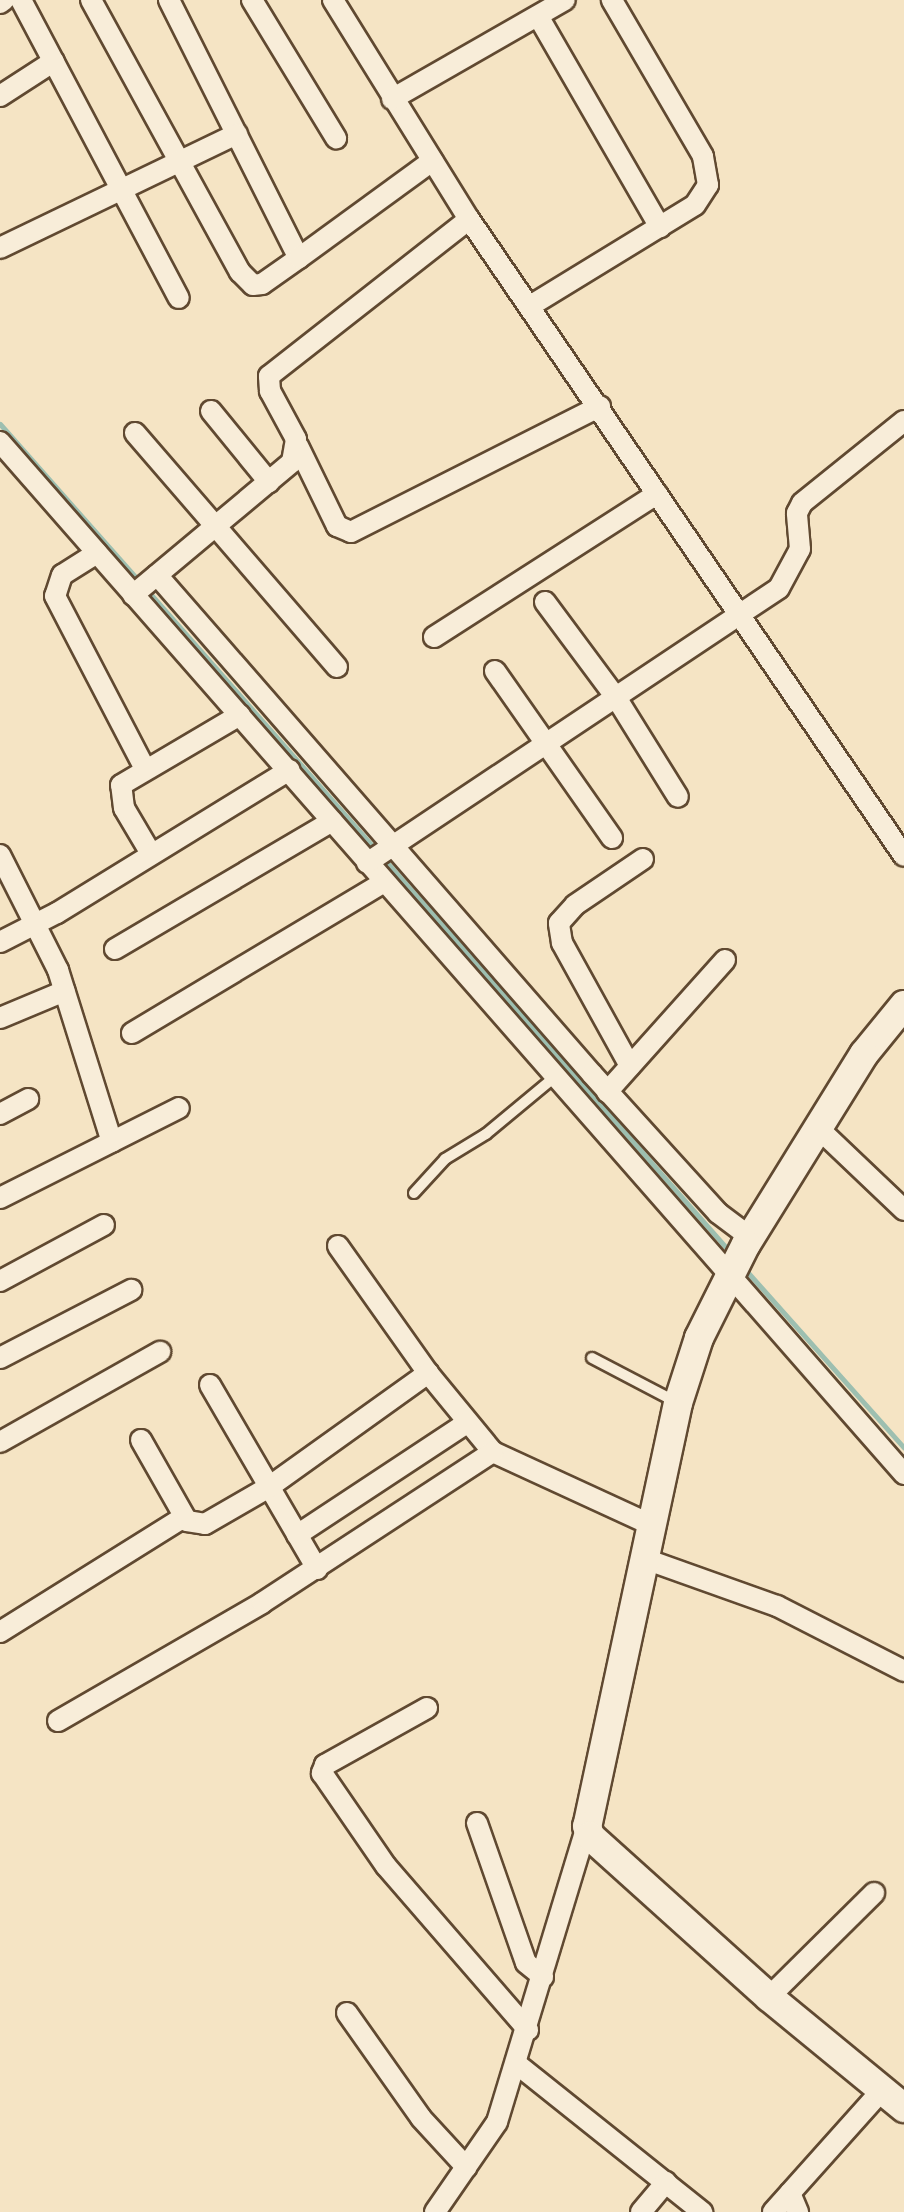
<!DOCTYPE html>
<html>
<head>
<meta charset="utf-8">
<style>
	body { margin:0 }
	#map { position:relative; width:904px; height:2212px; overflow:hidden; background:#f5e4c4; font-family:Alegreya,serif }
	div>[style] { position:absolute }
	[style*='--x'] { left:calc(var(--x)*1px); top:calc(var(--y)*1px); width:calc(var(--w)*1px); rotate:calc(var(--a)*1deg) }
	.stream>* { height:5px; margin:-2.5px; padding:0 2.5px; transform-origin:2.5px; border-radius:2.5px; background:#9dbfb0 }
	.roads { filter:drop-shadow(2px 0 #604931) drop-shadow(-2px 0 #604931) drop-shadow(0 2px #604931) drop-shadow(0 -2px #604931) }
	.lane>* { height:10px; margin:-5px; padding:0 5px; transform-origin:5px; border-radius:5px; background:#f8edd9 }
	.street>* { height:20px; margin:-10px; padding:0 10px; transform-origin:10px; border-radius:10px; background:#f8edd9 }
	.secondary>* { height:28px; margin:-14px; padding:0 14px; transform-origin:14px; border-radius:14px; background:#f8edd9 }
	span { translate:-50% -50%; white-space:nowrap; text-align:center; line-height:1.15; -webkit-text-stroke:4.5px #f8edd9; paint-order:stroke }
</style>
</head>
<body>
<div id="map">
	<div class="stream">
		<div style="--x:0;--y:424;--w:211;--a:48.5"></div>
		<div style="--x:146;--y:589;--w:885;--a:48.62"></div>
		<div style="--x:743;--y:1267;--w:242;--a:48.3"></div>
	</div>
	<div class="roads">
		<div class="lane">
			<div style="--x:414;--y:1193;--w:46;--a:-47.6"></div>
			<div style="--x:445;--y:1159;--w:48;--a:-31.4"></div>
			<div style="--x:486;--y:1134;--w:92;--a:-39.7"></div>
			<div style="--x:592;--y:1358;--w:97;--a:27.6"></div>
		</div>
		<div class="street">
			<div style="--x:21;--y:0;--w:337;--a:62.1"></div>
			<div style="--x:91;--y:0;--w:310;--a:61.3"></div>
			<div style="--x:240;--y:272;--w:18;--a:45"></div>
			<div style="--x:253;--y:285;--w:9;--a:-6"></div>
			<div style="--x:262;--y:284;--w:45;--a:-35.1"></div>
			<div style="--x:169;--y:0;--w:289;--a:63.3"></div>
			<div style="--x:299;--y:258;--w:165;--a:-36.1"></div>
			<div style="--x:252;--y:0;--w:162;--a:58.7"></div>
			<div style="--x:333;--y:0;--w:258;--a:58.2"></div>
			<div style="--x:469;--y:219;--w:771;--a:55.67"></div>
			<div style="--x:0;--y:3;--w:5;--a:-37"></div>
			<div style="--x:538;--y:16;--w:244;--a:60"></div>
			<div style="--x:0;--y:96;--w:64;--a:-32.9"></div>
			<div style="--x:392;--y:99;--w:199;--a:-29.8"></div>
			<div style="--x:0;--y:248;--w:263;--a:-25.7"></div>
			<div style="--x:530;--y:306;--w:193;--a:-31.5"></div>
			<div style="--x:695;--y:205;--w:24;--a:-57"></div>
			<div style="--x:708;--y:185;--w:29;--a:-100"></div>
			<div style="--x:703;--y:156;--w:181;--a:-120.3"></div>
			<div style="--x:211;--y:411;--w:92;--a:50.8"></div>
			<div style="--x:135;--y:433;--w:309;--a:49.2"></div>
			<div style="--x:0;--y:442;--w:1372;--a:48.78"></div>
			<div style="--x:298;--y:446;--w:89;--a:64"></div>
			<div style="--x:337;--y:526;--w:15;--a:23"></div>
			<div style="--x:351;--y:532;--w:279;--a:-26.8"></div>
			<div style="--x:97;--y:553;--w:41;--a:147.8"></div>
			<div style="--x:62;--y:575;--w:22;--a:108"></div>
			<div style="--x:55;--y:596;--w:195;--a:62.5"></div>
			<div style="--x:157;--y:575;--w:662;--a:48.92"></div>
			<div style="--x:592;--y:1074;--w:188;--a:47.8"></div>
			<div style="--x:718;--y:1213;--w:40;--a:37"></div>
			<div style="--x:133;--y:595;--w:207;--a:-39.9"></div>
			<div style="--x:292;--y:462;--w:23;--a:-80"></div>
			<div style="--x:296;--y:439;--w:55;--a:-118.4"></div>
			<div style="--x:270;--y:391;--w:15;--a:-94"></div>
			<div style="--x:269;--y:376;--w:254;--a:-38.1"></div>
			<div style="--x:545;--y:602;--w:121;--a:53.4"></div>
			<div style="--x:617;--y:699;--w:115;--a:58.1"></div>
			<div style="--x:434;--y:637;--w:265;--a:-32.7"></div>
			<div style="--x:495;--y:671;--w:204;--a:55"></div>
			<div style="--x:150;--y:852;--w:51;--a:-120.6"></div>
			<div style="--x:124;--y:808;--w:23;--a:-97"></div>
			<div style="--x:121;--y:785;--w:138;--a:-30.5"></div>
			<div style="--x:0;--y:855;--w:129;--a:63.2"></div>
			<div style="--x:58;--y:970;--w:180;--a:72.6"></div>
			<div style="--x:367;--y:863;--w:495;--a:-33.7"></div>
			<div style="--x:779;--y:588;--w:44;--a:-61.7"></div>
			<div style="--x:800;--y:549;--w:36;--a:-95"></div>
			<div style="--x:797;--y:513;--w:11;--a:-63"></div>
			<div style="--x:802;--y:503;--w:131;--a:-38.8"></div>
			<div style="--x:0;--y:942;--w:64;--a:-27"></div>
			<div style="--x:57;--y:913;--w:273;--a:-31.6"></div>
			<div style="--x:115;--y:949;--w:252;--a:-30.5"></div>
			<div style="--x:0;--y:1018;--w:70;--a:-22.6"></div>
			<div style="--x:132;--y:1033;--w:294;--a:-30.9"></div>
			<div style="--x:630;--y:1066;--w:141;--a:-118.9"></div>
			<div style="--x:562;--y:943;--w:20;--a:-99"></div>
			<div style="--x:559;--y:923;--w:24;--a:-48"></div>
			<div style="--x:575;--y:905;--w:82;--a:-34.1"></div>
			<div style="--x:607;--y:1092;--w:177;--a:-48.2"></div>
			<div style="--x:0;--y:1114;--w:32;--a:-28"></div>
			<div style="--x:818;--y:1128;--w:119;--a:43.6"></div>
			<div style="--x:0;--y:1198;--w:200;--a:-26.7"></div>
			<div style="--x:338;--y:1246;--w:156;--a:54.7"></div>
			<div style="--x:428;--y:1373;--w:102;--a:50.6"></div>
			<div style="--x:493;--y:1452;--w:175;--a:24.7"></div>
			<div style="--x:0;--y:1281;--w:118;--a:-28.3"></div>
			<div style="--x:0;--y:1358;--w:148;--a:-27.4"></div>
			<div style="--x:210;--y:1385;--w:213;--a:59.8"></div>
			<div style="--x:141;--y:1440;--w:93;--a:60.4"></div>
			<div style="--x:187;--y:1521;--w:18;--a:9"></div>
			<div style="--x:205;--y:1524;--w:74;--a:-30"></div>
			<div style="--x:269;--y:1487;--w:196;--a:-35.6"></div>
			<div style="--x:0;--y:1442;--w:184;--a:-29.4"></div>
			<div style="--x:297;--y:1535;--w:204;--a:-33.4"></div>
			<div style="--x:645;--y:1559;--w:140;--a:19.6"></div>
			<div style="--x:777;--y:1606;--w:143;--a:27.1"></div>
			<div style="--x:0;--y:1632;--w:217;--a:-32"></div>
			<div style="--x:427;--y:1708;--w:117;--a:150.8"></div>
			<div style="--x:325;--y:1765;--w:9;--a:111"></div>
			<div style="--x:322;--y:1773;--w:113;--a:55.5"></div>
			<div style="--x:386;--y:1866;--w:217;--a:49.1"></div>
			<div style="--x:58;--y:1721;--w:236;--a:-30"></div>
			<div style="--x:262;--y:1603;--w:276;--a:-33.2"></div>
			<div style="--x:477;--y:1823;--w:148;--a:70.7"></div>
			<div style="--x:526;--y:1963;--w:22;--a:39"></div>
			<div style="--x:769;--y:1997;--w:148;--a:-44.7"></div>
			<div style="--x:347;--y:2013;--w:128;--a:54.8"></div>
			<div style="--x:421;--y:2118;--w:67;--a:47.4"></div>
			<div style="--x:518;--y:2065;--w:236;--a:38.6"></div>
			<div style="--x:790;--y:2193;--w:21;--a:67"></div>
			<div style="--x:435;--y:2212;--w:109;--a:-55.4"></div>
			<div style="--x:497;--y:2122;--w:309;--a:-73.1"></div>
			<div style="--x:641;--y:2212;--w:39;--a:-50"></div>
			<div style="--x:773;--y:2212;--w:165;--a:-48.2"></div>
		</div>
		<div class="secondary">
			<div style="--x:904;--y:1005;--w:63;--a:129.2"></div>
			<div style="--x:864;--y:1054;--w:224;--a:121.8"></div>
			<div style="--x:746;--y:1244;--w:105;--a:116.6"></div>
			<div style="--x:699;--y:1338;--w:68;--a:107.9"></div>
			<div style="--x:678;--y:1403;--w:433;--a:102.1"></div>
			<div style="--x:587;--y:1826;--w:10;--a:73"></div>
			<div style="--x:590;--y:1836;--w:241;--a:42"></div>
			<div style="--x:769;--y:1997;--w:175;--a:39.4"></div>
		</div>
	</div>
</div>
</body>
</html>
